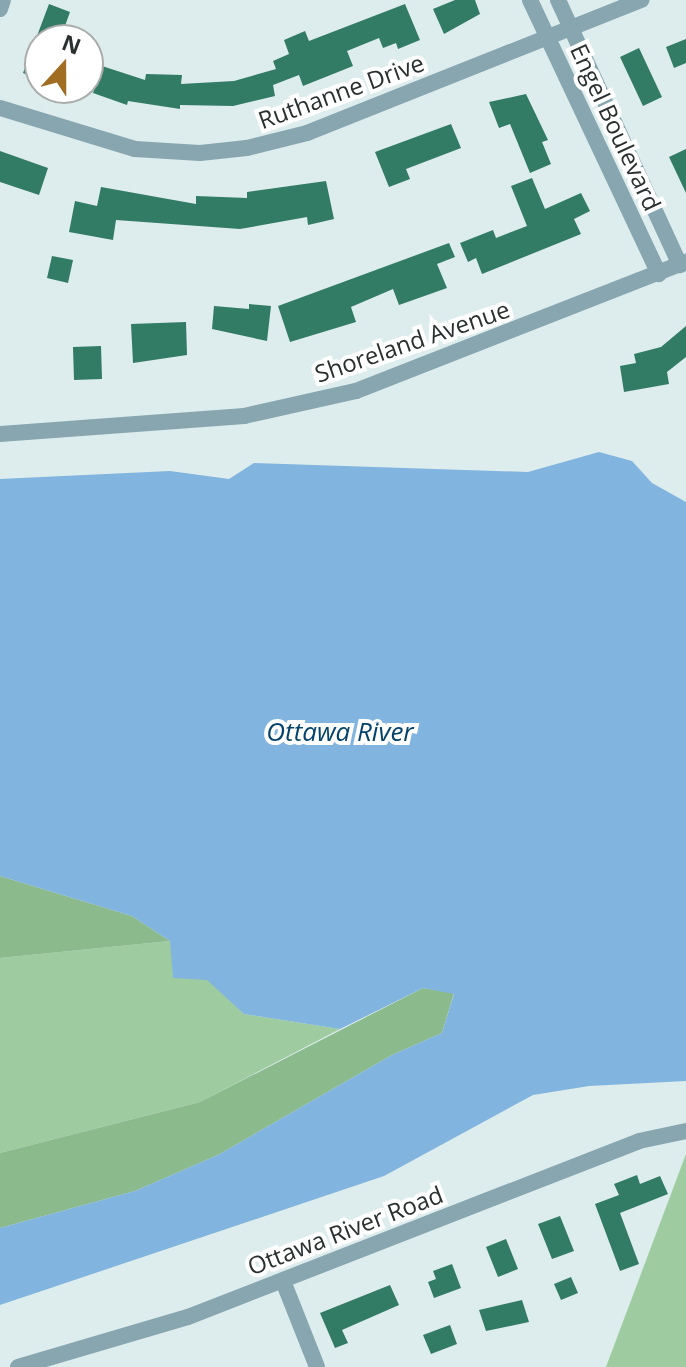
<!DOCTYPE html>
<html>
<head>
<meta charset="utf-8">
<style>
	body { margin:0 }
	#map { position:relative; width:686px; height:1367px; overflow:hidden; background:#ddecec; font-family:"Open Sans",sans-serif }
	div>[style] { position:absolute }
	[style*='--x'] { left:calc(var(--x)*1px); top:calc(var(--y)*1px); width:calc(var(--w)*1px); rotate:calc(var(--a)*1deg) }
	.green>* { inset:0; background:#9ecca0 }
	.forest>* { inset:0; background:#8bba8d }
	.water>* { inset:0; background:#81b4de }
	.building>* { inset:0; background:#327b65 }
	.minor>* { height:16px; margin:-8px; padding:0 8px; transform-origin:8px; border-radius:8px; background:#87a6b0 }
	span { translate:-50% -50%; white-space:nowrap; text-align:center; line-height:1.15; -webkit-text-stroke:8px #fff; paint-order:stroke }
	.street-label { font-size:24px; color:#2a3030 }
	.water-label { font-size:26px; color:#04436b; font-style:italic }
	.north { position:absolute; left:24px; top:24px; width:80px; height:80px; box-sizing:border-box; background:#fff; border:2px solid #aaacac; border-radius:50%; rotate:21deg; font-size:22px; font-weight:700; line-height:32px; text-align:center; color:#2a3030 }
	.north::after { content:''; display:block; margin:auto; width:28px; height:36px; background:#a06d23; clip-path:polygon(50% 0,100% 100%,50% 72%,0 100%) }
</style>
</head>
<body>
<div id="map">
	<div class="green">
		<div style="clip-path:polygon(170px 941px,244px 1014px,340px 1029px,200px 1102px,0 1153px,0 958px)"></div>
		<div style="clip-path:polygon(686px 1154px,686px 1367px,606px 1367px)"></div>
	</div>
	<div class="forest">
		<div style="clip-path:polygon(0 876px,132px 916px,170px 941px,0 958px)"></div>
		<div style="clip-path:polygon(423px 988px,454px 993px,442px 1033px,392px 1055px,218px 1155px,135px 1191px,0 1228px,0 1153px,200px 1102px)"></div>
	</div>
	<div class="water">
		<div style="clip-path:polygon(599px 452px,632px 461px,652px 483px,686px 502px,686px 1081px,589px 1086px,533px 1095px,384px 1176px,0 1305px,0 1228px,135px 1191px,218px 1155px,392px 1055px,442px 1033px,454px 994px,423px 988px,340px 1029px,244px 1014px,207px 980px,173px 978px,170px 941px,132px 916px,0 876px,0 479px,170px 471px,229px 479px,254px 463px,528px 472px)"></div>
	</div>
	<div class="building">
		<div style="clip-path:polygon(455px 0,475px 0,480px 14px,444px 34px,433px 9px)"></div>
		<div style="clip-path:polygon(49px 4px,70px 12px,60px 40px,40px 40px,40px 80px,23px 73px)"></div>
		<div style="clip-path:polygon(405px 4px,420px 40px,398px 49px,396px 43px,383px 48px,379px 38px,347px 51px,353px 66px,303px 86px,299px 75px,273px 85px,275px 96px,233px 106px,180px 105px,180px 109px,128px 101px,127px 105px,93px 93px,102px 66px,145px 80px,146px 74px,182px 75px,181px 84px,234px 81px,276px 69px,273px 61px,289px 54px,284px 40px,305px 31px,309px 41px)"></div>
		<div style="clip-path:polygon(686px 39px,686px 63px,674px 68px,666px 47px)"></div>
		<div style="clip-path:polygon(639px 48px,662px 97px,643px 106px,620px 57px)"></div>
		<div style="clip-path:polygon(526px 94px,548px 140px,542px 142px,551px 164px,530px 173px,510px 124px,499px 128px,489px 102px)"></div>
		<div style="clip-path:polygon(451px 124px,461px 148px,406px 169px,410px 179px,389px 187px,375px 152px)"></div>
		<div style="clip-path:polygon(686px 149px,686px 193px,669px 157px)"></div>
		<div style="clip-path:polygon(0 151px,48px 168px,39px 195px,0 182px)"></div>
		<div style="clip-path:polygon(532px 178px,545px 209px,581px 193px,590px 211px,574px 219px,581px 234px,482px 274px,476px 258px,468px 262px,460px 243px,493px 230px,496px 238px,527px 226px,511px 186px)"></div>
		<div style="clip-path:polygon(326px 181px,334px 219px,308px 225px,307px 217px,240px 229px,116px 220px,113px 240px,69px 232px,75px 201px,97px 206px,101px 187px,196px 204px,196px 196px,247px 198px,247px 192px)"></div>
		<div style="clip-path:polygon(449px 243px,455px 257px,437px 264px,447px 288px,399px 305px,393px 289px,351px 307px,356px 322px,290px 342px,278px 306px)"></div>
		<div style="clip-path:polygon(52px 256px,73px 260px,68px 283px,47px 278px)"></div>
		<div style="clip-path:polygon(249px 304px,271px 306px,267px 341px,212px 329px,214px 306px,249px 309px)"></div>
		<div style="clip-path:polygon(186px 322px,187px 355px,133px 363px,131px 324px)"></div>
		<div style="clip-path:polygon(686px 326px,686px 357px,667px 372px,669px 384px,624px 392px,620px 366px,636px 363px,634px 354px,661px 347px)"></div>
		<div style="clip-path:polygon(101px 346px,102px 379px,74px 380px,73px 347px)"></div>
		<div style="clip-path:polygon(637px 1175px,640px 1184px,660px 1176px,668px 1194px,620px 1213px,639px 1264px,620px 1271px,595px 1204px,619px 1195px,614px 1184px)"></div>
		<div style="clip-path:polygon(560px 1216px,574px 1251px,552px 1259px,538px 1224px)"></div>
		<div style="clip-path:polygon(506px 1239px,518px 1269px,498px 1277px,486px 1247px)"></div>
		<div style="clip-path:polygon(452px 1264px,461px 1288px,434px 1298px,428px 1282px,436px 1279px,433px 1271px)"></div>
		<div style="clip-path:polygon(571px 1277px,578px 1293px,561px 1300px,554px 1284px)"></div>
		<div style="clip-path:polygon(390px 1285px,399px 1305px,342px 1330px,348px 1343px,335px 1348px,320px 1313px)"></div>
		<div style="clip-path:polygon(522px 1300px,529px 1322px,486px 1331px,479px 1310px)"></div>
		<div style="clip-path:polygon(450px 1325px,457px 1344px,431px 1354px,423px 1335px)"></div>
	</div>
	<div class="minor">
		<div style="--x:530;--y:0;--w:303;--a:64.8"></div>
		<div style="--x:558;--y:0;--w:292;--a:65.3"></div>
		<div style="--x:0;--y:9;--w:9;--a:-72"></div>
		<div style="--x:0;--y:108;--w:141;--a:16.9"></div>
		<div style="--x:135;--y:149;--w:65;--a:3.5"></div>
		<div style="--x:200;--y:153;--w:47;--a:-6.1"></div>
		<div style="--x:247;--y:148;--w:62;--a:-14"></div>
		<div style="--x:307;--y:133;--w:360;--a:-21.7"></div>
		<div style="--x:0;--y:434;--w:245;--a:-4.2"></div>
		<div style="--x:244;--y:416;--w:115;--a:-12.6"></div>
		<div style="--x:356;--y:391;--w:354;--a:-21.4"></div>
		<div style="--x:283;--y:1281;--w:92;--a:68.4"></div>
		<div style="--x:18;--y:1367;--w:177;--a:-16.4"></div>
		<div style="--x:188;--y:1317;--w:484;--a:-21.3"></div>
		<div style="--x:639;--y:1141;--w:48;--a:-12"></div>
	</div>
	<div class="street-label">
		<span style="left:341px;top:91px;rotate:-20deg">Ruthanne Drive</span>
		<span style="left:616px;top:127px;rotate:65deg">Engel Boulevard</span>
		<span style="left:412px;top:341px;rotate:-19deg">Shoreland Avenue</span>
		<span style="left:345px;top:1230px;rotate:-21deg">Ottawa River Road</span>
	</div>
	<div class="water-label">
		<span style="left:340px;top:732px">Ottawa River</span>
	</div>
	<div class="north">N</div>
</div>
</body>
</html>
